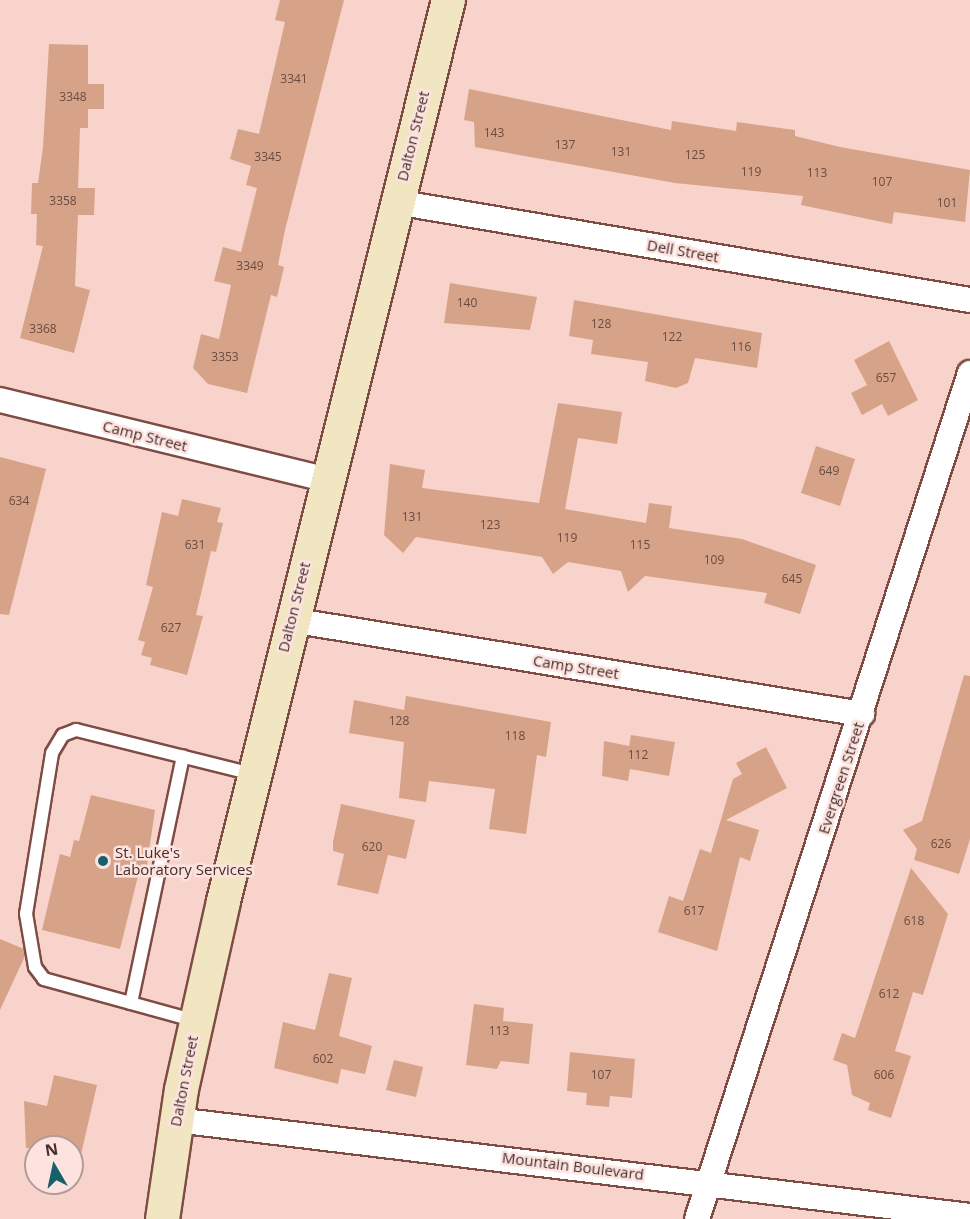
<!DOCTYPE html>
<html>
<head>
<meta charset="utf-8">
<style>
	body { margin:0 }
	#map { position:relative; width:970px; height:1219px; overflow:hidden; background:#f8d3cc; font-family:"Open Sans",sans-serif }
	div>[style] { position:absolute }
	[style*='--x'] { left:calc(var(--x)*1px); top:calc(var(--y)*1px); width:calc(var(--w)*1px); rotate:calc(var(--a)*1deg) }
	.building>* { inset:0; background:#d6a388 }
	.roads { filter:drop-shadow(2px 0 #7f4c44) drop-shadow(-2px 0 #7f4c44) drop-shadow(0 2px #7f4c44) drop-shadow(0 -2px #7f4c44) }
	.lane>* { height:12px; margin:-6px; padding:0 6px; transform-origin:6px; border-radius:6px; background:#fff }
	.street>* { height:24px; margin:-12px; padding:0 12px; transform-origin:12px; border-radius:12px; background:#fff }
	.secondary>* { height:33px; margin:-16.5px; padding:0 16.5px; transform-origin:16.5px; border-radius:16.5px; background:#f1e5c2 }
	.dots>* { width:16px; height:16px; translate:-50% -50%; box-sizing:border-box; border:3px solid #fde3df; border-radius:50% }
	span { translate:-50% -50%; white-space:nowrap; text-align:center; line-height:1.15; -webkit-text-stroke:5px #fde3df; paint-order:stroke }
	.number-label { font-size:12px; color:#6a4b42 }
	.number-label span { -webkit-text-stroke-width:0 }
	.street-label { font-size:15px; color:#462e2b }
	.poi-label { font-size:15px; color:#462e2b }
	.left { translate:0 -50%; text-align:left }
	.north { position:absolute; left:24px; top:1135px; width:60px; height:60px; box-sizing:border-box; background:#fde3df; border:2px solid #b49b97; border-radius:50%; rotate:351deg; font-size:16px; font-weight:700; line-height:24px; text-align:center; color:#462e2b }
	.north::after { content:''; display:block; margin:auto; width:21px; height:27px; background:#14616c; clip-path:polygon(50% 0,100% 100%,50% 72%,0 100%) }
</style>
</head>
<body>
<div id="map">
	<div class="building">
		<div style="clip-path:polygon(280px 0,344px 0,285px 230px,278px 265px,284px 267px,277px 297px,271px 295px,247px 393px,208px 384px,193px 368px,201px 334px,219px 339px,231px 285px,214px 281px,223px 247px,241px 252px,257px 188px,246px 185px,251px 166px,230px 159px,238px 129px,259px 134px,285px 22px,275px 20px)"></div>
		<div style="clip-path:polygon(49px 44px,88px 45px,88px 84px,104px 84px,104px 109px,88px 109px,88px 128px,80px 128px,78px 188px,95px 188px,94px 215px,78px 215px,75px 286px,90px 290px,74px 353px,20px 338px,43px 246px,36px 245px,37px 214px,31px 214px,32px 183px,38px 183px,43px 147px)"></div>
		<div style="clip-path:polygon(469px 89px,671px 130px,672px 121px,736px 131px,737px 122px,795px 130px,795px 136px,840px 147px,970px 170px,965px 222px,894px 212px,892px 224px,801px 205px,803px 196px,675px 183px,475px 147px,474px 122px,464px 120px)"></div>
		<div style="clip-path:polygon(450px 283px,537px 297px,530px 330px,444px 323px)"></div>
		<div style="clip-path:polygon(574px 300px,762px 333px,757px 368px,695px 358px,688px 383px,676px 388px,645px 381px,648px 362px,591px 354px,593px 340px,569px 336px)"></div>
		<div style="clip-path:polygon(889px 341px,918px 400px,888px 416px,882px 404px,862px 415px,851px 393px,867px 385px,854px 360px)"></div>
		<div style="clip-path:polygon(558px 403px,622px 412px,617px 444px,578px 438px,565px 509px,646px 523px,649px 503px,672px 506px,669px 528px,742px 539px,816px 565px,800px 614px,764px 603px,767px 593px,645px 576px,628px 592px,621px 571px,568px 562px,553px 574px,542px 557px,416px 537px,403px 553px,384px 535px,390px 464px,425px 470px,422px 488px,539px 503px)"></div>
		<div style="clip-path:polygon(816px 446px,855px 459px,840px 506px,801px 493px)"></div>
		<div style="clip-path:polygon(0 457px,46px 469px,9px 615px,0 614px)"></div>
		<div style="clip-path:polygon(182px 499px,221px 508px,217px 522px,223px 523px,216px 552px,211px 551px,196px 615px,203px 616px,187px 675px,150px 665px,152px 658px,141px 655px,145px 642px,138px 640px,153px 587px,146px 585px,162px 512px,178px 516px)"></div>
		<div style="clip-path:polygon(964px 675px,970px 676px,970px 839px,959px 874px,914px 860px,917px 849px,903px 830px,922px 821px)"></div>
		<div style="clip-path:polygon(406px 696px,551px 722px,546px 757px,537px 755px,526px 834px,489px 829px,495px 789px,429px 781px,426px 802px,399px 798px,404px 742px,349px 733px,354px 700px,404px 710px)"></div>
		<div style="clip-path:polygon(631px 735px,675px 742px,669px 776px,630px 769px,628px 781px,602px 776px,604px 741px,629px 746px)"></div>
		<div style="clip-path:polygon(766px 747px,787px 788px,726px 820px,759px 830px,750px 861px,740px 857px,717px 951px,658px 932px,669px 896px,683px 901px,700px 849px,711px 853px,733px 779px,742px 774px,736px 763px)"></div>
		<div style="clip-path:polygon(91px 795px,155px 810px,147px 865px,141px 864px,120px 949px,42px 930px,60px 854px,70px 857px,74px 840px,79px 841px)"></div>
		<div style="clip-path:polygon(341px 804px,415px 820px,406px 859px,388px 855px,378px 894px,337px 885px,344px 854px,333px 851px,333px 842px)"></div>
		<div style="clip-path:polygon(911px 868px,948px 914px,923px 995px,913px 992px,895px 1051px,911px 1056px,891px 1118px,868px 1110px,870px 1103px,852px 1095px,847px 1065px,833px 1060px,842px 1033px,855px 1038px)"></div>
		<div style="clip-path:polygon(0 939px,24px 949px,25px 956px,0 1010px)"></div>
		<div style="clip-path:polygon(329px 973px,352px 978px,339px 1036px,372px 1046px,365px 1074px,341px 1069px,338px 1084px,274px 1068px,283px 1022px,315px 1030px)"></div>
		<div style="clip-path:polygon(474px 1004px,504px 1008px,503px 1021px,533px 1024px,529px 1064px,501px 1061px,497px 1069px,466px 1065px)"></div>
		<div style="clip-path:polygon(570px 1052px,635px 1059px,632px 1098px,610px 1096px,609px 1107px,586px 1105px,587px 1093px,567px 1091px)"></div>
		<div style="clip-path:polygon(394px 1060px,423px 1067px,416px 1097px,386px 1090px)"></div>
		<div style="clip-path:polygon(54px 1075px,97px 1085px,79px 1163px,72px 1162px,72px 1147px,26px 1148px,24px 1101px,47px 1106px)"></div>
	</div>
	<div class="roads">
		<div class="lane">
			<div style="--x:131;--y:1003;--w:252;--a:-78.1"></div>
			<div style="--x:196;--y:1021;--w:158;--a:-164.6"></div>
			<div style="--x:44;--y:979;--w:15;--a:-127"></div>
			<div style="--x:35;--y:967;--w:54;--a:-99.6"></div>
			<div style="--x:26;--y:914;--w:163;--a:-80.8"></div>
			<div style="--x:52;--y:753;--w:21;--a:-59"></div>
			<div style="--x:63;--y:735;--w:14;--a:-21"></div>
			<div style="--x:76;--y:730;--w:182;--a:14"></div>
		</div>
		<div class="street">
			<div style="--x:396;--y:202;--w:582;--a:9.69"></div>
			<div style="--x:0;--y:400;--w:334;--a:13.7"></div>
			<div style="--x:291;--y:620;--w:579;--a:9.35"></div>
			<div style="--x:176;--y:1120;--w:800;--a:6.89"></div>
			<div style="--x:697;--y:1219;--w:889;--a:-72.12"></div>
		</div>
		<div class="secondary">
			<div style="--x:162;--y:1219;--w:131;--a:-81.7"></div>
			<div style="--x:181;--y:1089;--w:193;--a:-77.4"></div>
			<div style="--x:223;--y:901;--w:929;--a:-75.98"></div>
		</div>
	</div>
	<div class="dots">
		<div style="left:103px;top:861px;background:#14616c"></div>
	</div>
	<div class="number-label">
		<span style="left:294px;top:79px">3341</span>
		<span style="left:73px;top:97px">3348</span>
		<span style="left:494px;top:133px">143</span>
		<span style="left:565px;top:145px">137</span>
		<span style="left:621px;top:152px">131</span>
		<span style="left:695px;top:155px">125</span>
		<span style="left:268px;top:157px">3345</span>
		<span style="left:751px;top:172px">119</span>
		<span style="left:817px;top:173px">113</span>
		<span style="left:882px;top:182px">107</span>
		<span style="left:63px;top:201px">3358</span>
		<span style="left:947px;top:203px">101</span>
		<span style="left:250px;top:266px">3349</span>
		<span style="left:467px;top:303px">140</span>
		<span style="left:601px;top:324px">128</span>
		<span style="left:43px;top:329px">3368</span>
		<span style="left:672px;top:337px">122</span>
		<span style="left:741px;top:347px">116</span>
		<span style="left:225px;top:357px">3353</span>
		<span style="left:886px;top:378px">657</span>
		<span style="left:829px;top:471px">649</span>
		<span style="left:19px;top:501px">634</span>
		<span style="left:412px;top:517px">131</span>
		<span style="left:490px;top:525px">123</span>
		<span style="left:567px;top:538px">119</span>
		<span style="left:195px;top:545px">631</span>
		<span style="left:640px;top:545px">115</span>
		<span style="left:714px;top:560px">109</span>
		<span style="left:792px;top:579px">645</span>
		<span style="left:171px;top:628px">627</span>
		<span style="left:399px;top:721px">128</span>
		<span style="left:515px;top:736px">118</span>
		<span style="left:638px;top:755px">112</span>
		<span style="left:941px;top:844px">626</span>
		<span style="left:372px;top:847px">620</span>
		<span style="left:694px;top:911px">617</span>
		<span style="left:914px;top:921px">618</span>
		<span style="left:889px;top:994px">612</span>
		<span style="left:499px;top:1031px">113</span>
		<span style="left:323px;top:1059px">602</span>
		<span style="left:601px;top:1075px">107</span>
		<span style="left:884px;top:1075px">606</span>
	</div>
	<div class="street-label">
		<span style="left:413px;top:136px;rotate:-76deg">Dalton Street</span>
		<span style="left:683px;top:251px;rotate:10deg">Dell Street</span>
		<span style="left:145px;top:436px;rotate:14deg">Camp Street</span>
		<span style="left:294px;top:607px;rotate:-76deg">Dalton Street</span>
		<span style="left:576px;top:667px;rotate:9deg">Camp Street</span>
		<span style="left:841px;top:778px;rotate:-72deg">Evergreen Street</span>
		<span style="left:184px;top:1081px;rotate:-79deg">Dalton Street</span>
		<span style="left:573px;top:1166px;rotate:7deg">Mountain Boulevard</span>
	</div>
	<div class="poi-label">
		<span class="left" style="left:115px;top:861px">St. Luke's<br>Laboratory Services</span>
	</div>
	<div class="north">N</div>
</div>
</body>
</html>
